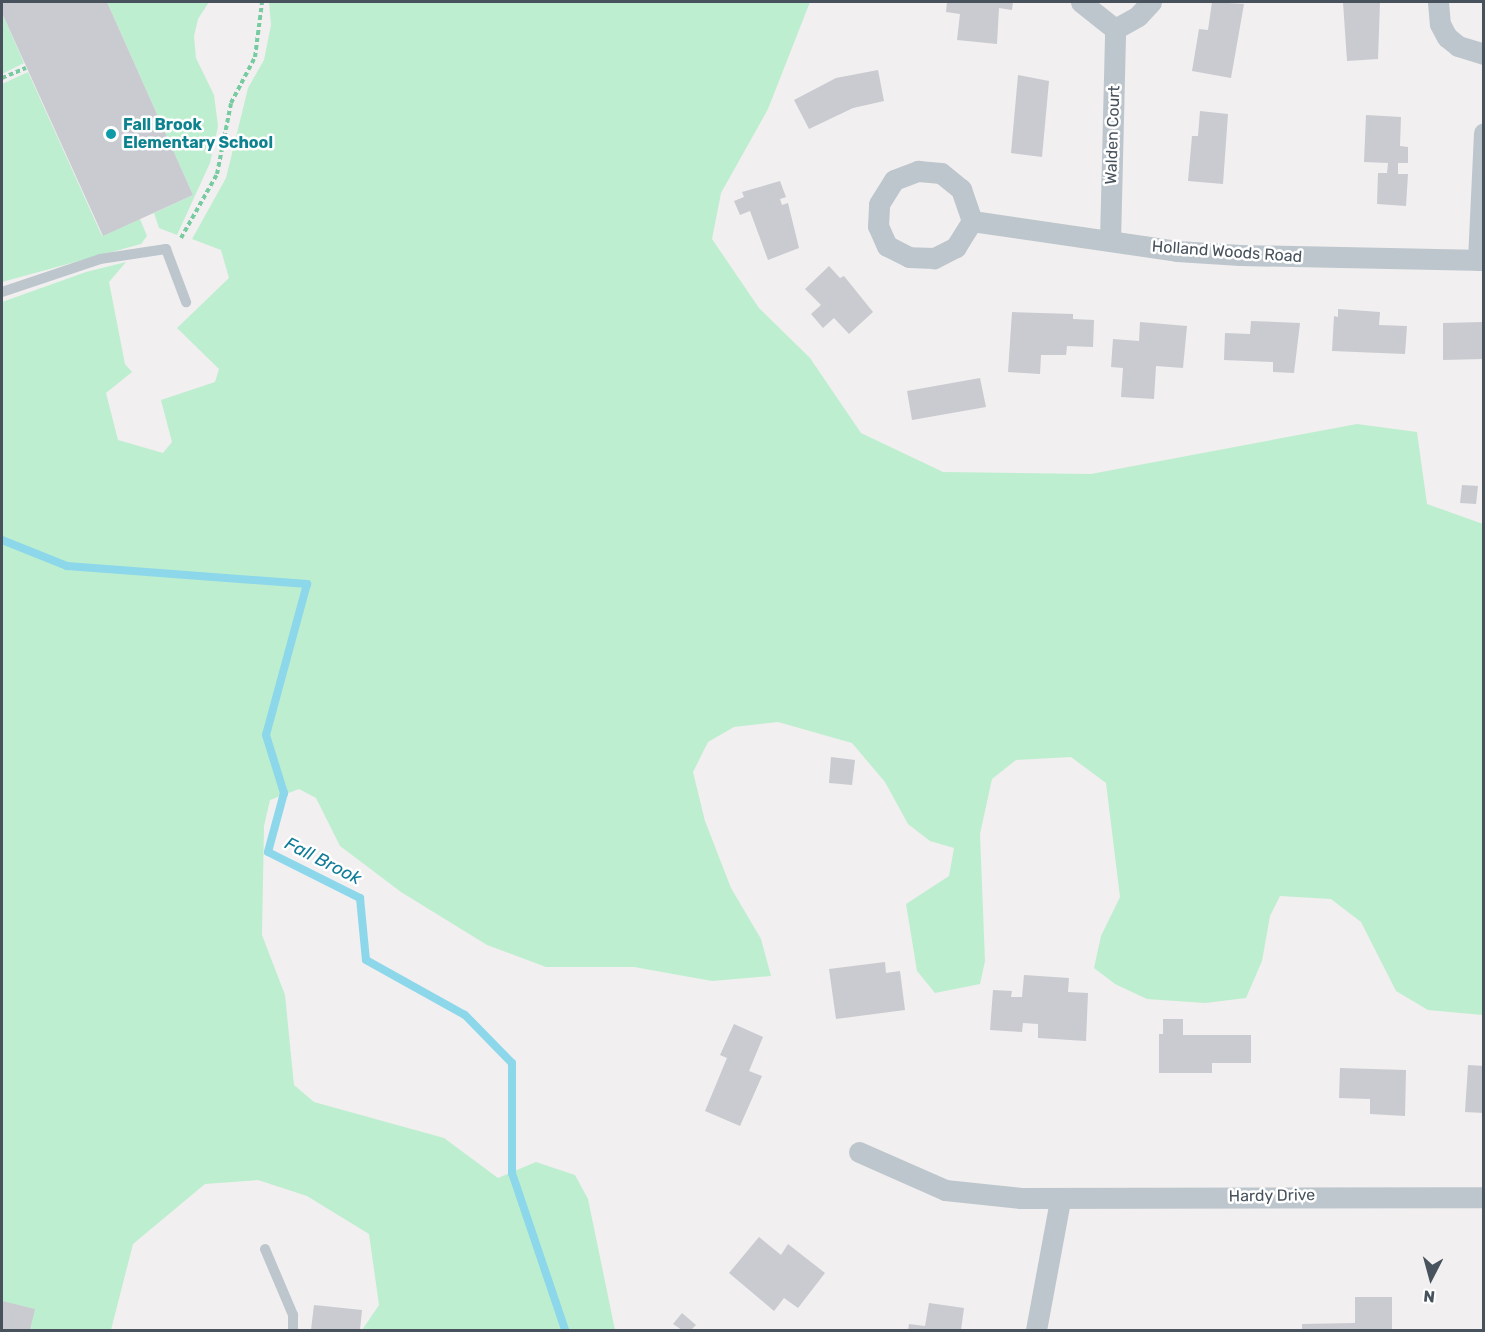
<!DOCTYPE html>
<html>
<head>
<meta charset="utf-8">
<style>
	body { margin:0 }
	#map { position:relative; width:1485px; height:1332px; overflow:hidden; background:#f1efef; font-family:Rubik,sans-serif }
	div>[style] { position:absolute }
	[style*='--x'] { left:calc(var(--x)*1px); top:calc(var(--y)*1px); width:calc(var(--w)*1px); rotate:calc(var(--a)*1deg) }
	.green>* { inset:0; background:#beeed0 }
	.stream>* { height:8px; margin:-4px; padding:0 4px; transform-origin:4px; border-radius:4px; background:#8cd7ea }
	.building>* { inset:0; background:#c9cbd1 }
	.path>* { height:4px; margin-top:-2px; transform-origin:0; background:repeating-linear-gradient(90deg,#77cba0 0 4.5px,transparent 0 7.5px) }
	.lane>* { height:10px; margin:-5px; padding:0 5px; transform-origin:5px; border-radius:5px; background:#bdc6cd }
	.street>* { height:21px; margin:-10.5px; padding:0 10.5px; transform-origin:10.5px; border-radius:10.5px; background:#bdc6cd }
	.dots>* { width:16px; height:16px; translate:-50% -50%; box-sizing:border-box; border:3px solid #fff; border-radius:50% }
	span { translate:-50% -50%; white-space:nowrap; text-align:center; line-height:1.15; -webkit-text-stroke:5px #fff; paint-order:stroke }
	.culture-label { font-size:16px; color:#0d838f; font-weight:700 }
	.left { translate:0 -50%; text-align:left }
	.street-label { font-size:16px; color:#47525c }
	.water-label { font-size:18px; color:#107c97; font-style:italic }
	.frame { position:absolute; inset:0; border:3px solid #47525c; pointer-events:none }
	.north { position:absolute; left:1401px; top:1248px; width:60px; height:60px; -webkit-text-stroke:4px #fff; paint-order:stroke; rotate:186deg; font-size:16px; font-weight:700; line-height:24px; text-align:center; color:#47525c }
	.north::after { content:''; display:block; margin:auto; width:21px; height:27px; background:#47525c; clip-path:polygon(50% 0,100% 100%,50% 72%,0 100%) }
</style>
</head>
<body>
<div id="map">
	<div class="green">
		<div style="clip-path:polygon(107px 2px,209px 2px,198px 19px,194px 36px,196px 58px,214px 95px,218px 126px,210px 163px,177px 235px,159px 228px,154px 213px,193px 195px)"></div>
		<div style="clip-path:polygon(269px 2px,810px 2px,768px 109px,721px 193px,712px 239px,759px 308px,810px 358px,861px 433px,943px 472px,1091px 474px,1357px 424px,1417px 432px,1427px 504px,1483px 524px,1483px 1015px,1428px 1010px,1396px 991px,1361px 922px,1331px 899px,1280px 896px,1270px 916px,1262px 961px,1246px 998px,1205px 1003px,1147px 999px,1115px 984px,1094px 968px,1101px 936px,1120px 897px,1106px 783px,1071px 757px,1016px 760px,992px 779px,980px 834px,985px 961px,980px 984px,935px 993px,917px 971px,906px 904px,949px 876px,954px 848px,930px 841px,908px 824px,885px 782px,852px 743px,778px 722px,734px 727px,708px 742px,693px 772px,705px 821px,731px 888px,761px 939px,771px 976px,712px 981px,634px 967px,546px 967px,487px 945px,401px 892px,340px 846px,316px 798px,299px 789px,270px 800px,264px 826px,262px 935px,285px 995px,294px 1085px,314px 1102px,444px 1138px,498px 1178px,536px 1162px,575px 1175px,588px 1199px,615px 1330px,362px 1330px,379px 1305px,369px 1234px,307px 1196px,258px 1180px,205px 1184px,133px 1244px,111px 1330px,30px 1330px,34px 1309px,2px 1302px,2px 302px,86px 272px,126px 262px,109px 282px,125px 364px,132px 372px,106px 393px,118px 440px,163px 453px,172px 442px,161px 400px,215px 382px,219px 369px,177px 328px,229px 278px,221px 250px,192px 239px,226px 178px,248px 88px,264px 60px,271px 25px)"></div>
		<div style="clip-path:polygon(2px 13px,24px 63px,2px 74px)"></div>
		<div style="clip-path:polygon(28px 72px,102px 236px,140px 219px,147px 236px,141px 244px,2px 282px,2px 84px)"></div>
	</div>
	<div class="stream">
		<div style="--x:2;--y:540;--w:70;--a:21.8"></div>
		<div style="--x:67;--y:566;--w:241;--a:4.3"></div>
		<div style="--x:307;--y:584;--w:156;--a:105.2"></div>
		<div style="--x:266;--y:735;--w:61;--a:72.8"></div>
		<div style="--x:284;--y:793;--w:61;--a:105.2"></div>
		<div style="--x:268;--y:852;--w:103;--a:26.6"></div>
		<div style="--x:360;--y:898;--w:62;--a:84.5"></div>
		<div style="--x:366;--y:960;--w:113;--a:29.1"></div>
		<div style="--x:465;--y:1015;--w:67;--a:45.6"></div>
		<div style="--x:512;--y:1063;--w:110;--a:90"></div>
		<div style="--x:512;--y:1173;--w:166;--a:71.3"></div>
	</div>
	<div class="building">
		<div style="clip-path:polygon(2px 2px,107px 2px,193px 195px,103px 236px,2px 13px)"></div>
		<div style="clip-path:polygon(947px 2px,1013px 2px,1012px 10px,999px 8px,997px 44px,957px 40px,960px 14px,946px 12px)"></div>
		<div style="clip-path:polygon(1212px 2px,1244px 4px,1231px 78px,1192px 71px,1199px 29px,1208px 30px)"></div>
		<div style="clip-path:polygon(1343px 2px,1380px 2px,1378px 59px,1347px 61px)"></div>
		<div style="clip-path:polygon(878px 70px,884px 101px,853px 108px,809px 129px,794px 100px,836px 78px)"></div>
		<div style="clip-path:polygon(1018px 75px,1049px 81px,1042px 157px,1011px 153px)"></div>
		<div style="clip-path:polygon(1200px 111px,1228px 114px,1223px 184px,1188px 181px,1192px 136px,1198px 136px)"></div>
		<div style="clip-path:polygon(1366px 115px,1401px 117px,1400px 146px,1408px 147px,1408px 163px,1398px 163px,1398px 174px,1408px 174px,1406px 206px,1377px 204px,1378px 173px,1387px 173px,1388px 163px,1364px 162px)"></div>
		<div style="clip-path:polygon(780px 181px,786px 197px,780px 199px,782px 205px,788px 203px,799px 248px,768px 260px,750px 211px,740px 215px,734px 201px,744px 197px,742px 192px)"></div>
		<div style="clip-path:polygon(829px 266px,840px 278px,844px 276px,873px 312px,849px 334px,834px 318px,823px 328px,811px 314px,821px 305px,805px 289px)"></div>
		<div style="clip-path:polygon(1338px 309px,1380px 312px,1379px 325px,1407px 326px,1405px 354px,1332px 351px,1334px 316px,1338px 317px)"></div>
		<div style="clip-path:polygon(1012px 312px,1073px 314px,1073px 319px,1094px 320px,1093px 347px,1067px 346px,1066px 355px,1041px 355px,1040px 374px,1008px 372px)"></div>
		<div style="clip-path:polygon(1251px 321px,1300px 323px,1294px 373px,1273px 372px,1273px 362px,1224px 360px,1225px 333px,1250px 334px)"></div>
		<div style="clip-path:polygon(1140px 322px,1187px 326px,1183px 368px,1156px 366px,1154px 399px,1121px 397px,1123px 368px,1111px 367px,1113px 339px,1139px 341px)"></div>
		<div style="clip-path:polygon(1484px 322px,1484px 359px,1443px 360px,1443px 323px)"></div>
		<div style="clip-path:polygon(980px 378px,986px 407px,912px 420px,907px 391px)"></div>
		<div style="clip-path:polygon(1462px 485px,1478px 486px,1476px 504px,1460px 503px)"></div>
		<div style="clip-path:polygon(831px 757px,855px 760px,852px 785px,829px 783px)"></div>
		<div style="clip-path:polygon(885px 962px,886px 973px,900px 971px,905px 1010px,836px 1019px,829px 969px)"></div>
		<div style="clip-path:polygon(1024px 975px,1069px 978px,1068px 992px,1088px 993px,1086px 1041px,1038px 1038px,1038px 1024px,1023px 1023px,1022px 1032px,990px 1030px,993px 990px,1012px 991px,1011px 997px,1022px 997px)"></div>
		<div style="clip-path:polygon(1163px 1019px,1183px 1019px,1183px 1035px,1251px 1035px,1251px 1063px,1212px 1063px,1212px 1073px,1159px 1073px,1159px 1034px,1163px 1034px)"></div>
		<div style="clip-path:polygon(734px 1024px,763px 1037px,749px 1071px,762px 1076px,740px 1126px,705px 1111px,727px 1058px,720px 1055px)"></div>
		<div style="clip-path:polygon(1468px 1065px,1484px 1066px,1484px 1113px,1465px 1112px)"></div>
		<div style="clip-path:polygon(1340px 1068px,1406px 1070px,1405px 1116px,1370px 1114px,1370px 1099px,1339px 1098px)"></div>
		<div style="clip-path:polygon(759px 1237px,781px 1255px,788px 1244px,825px 1273px,798px 1308px,784px 1298px,774px 1311px,729px 1273px)"></div>
		<div style="clip-path:polygon(1355px 1297px,1392px 1297px,1392px 1330px,1302px 1330px,1302px 1324px,1355px 1323px)"></div>
		<div style="clip-path:polygon(2px 1301px,35px 1309px,30px 1330px,2px 1330px)"></div>
		<div style="clip-path:polygon(929px 1303px,964px 1308px,961px 1330px,908px 1330px,909px 1324px,925px 1326px)"></div>
		<div style="clip-path:polygon(314px 1305px,362px 1310px,360px 1330px,311px 1330px)"></div>
		<div style="clip-path:polygon(682px 1313px,696px 1325px,691px 1330px,682px 1330px,673px 1324px)"></div>
	</div>
	<div class="path">
		<div style="--x:2;--y:78;--w:26;--a:-23"></div>
		<div style="--x:181;--y:238;--w:73;--a:-60.6"></div>
		<div style="--x:217;--y:174;--w:72;--a:-78.8"></div>
		<div style="--x:231;--y:103;--w:52;--a:-62.4"></div>
		<div style="--x:255;--y:57;--w:55;--a:-82.7"></div>
	</div>
	<div class="lane">
		<div style="--x:2;--y:292;--w:103;--a:-18.6"></div>
		<div style="--x:100;--y:259;--w:67;--a:-8.6"></div>
		<div style="--x:166;--y:249;--w:57;--a:69.3"></div>
		<div style="--x:265;--y:1249;--w:72;--a:67"></div>
		<div style="--x:293;--y:1315;--w:15;--a:90"></div>
	</div>
	<div class="street">
		<div style="--x:1081;--y:2;--w:43;--a:38.5"></div>
		<div style="--x:1438;--y:2;--w:22;--a:85"></div>
		<div style="--x:1440;--y:24;--w:15;--a:62"></div>
		<div style="--x:1447;--y:37;--w:14;--a:39"></div>
		<div style="--x:1458;--y:46;--w:27;--a:17"></div>
		<div style="--x:1115;--y:29;--w:26;--a:-29"></div>
		<div style="--x:1138;--y:16;--w:19;--a:-47"></div>
		<div style="--x:918;--y:171;--w:23;--a:5"></div>
		<div style="--x:941;--y:173;--w:26;--a:39"></div>
		<div style="--x:961;--y:189;--w:34;--a:71"></div>
		<div style="--x:972;--y:221;--w:31;--a:122"></div>
		<div style="--x:956;--y:247;--w:25;--a:153"></div>
		<div style="--x:934;--y:258;--w:25;--a:-178"></div>
		<div style="--x:909;--y:257;--w:25;--a:-153"></div>
		<div style="--x:887;--y:246;--w:22;--a:-114"></div>
		<div style="--x:878;--y:226;--w:22;--a:-87"></div>
		<div style="--x:879;--y:204;--w:28;--a:-58"></div>
		<div style="--x:894;--y:180;--w:26;--a:-21"></div>
		<div style="--x:972;--y:221;--w:207;--a:8.3"></div>
		<div style="--x:1177;--y:251;--w:63;--a:3.6"></div>
		<div style="--x:1240;--y:255;--w:244;--a:1.2"></div>
		<div style="--x:1110;--y:241;--w:212;--a:-88.6"></div>
		<div style="--x:1478;--y:260;--w:127;--a:-87.3"></div>
		<div style="--x:859;--y:1152;--w:94;--a:23.8"></div>
		<div style="--x:945;--y:1190;--w:76;--a:6"></div>
		<div style="--x:1021;--y:1198;--w:463;--a:-0.1"></div>
		<div style="--x:1036;--y:1330;--w:132;--a:-79.5"></div>
	</div>
	<div class="dots">
		<div style="left:111px;top:134px;background:#0f9aa8"></div>
	</div>
	<div class="culture-label">
		<span class="left" style="left:123px;top:134px">Fall Brook<br>Elementary School</span>
	</div>
	<div class="street-label">
		<span style="left:1113px;top:135px;rotate:-88deg">Walden Court</span>
		<span style="left:1227px;top:252px;rotate:4deg">Holland Woods Road</span>
		<span style="left:1272px;top:1196px;rotate:-1deg">Hardy Drive</span>
	</div>
	<div class="water-label">
		<span style="left:323px;top:861px;rotate:27deg">Fall Brook</span>
	</div>
	<div class="frame"></div>
	<div class="north">N</div>
</div>
</body>
</html>
